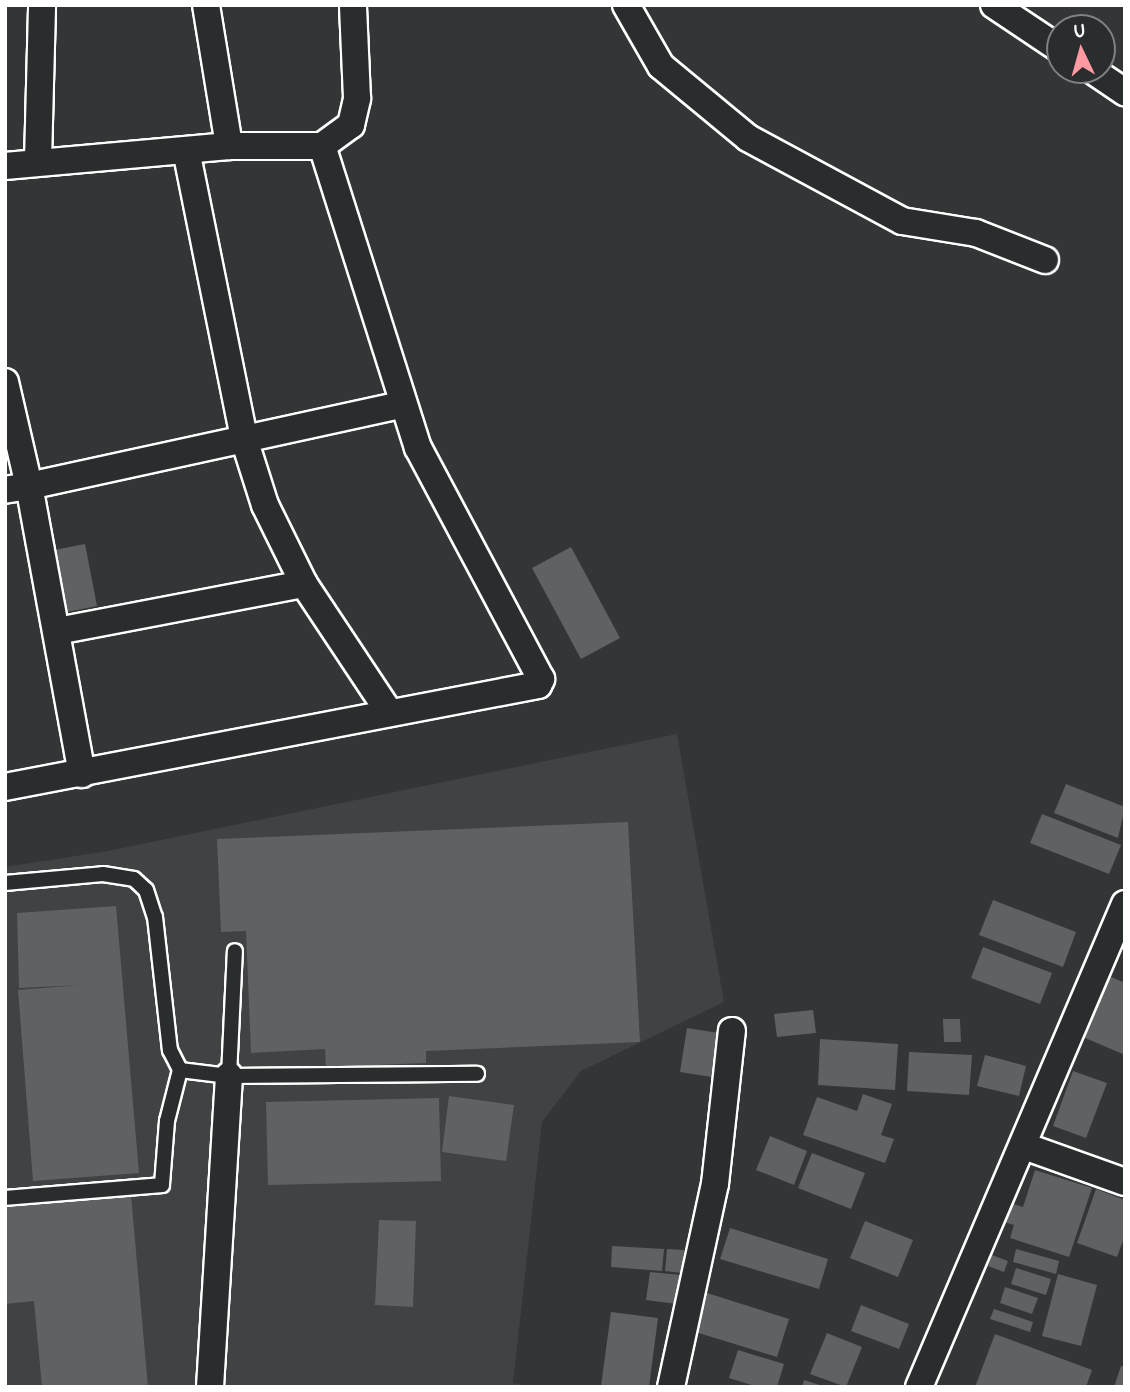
<!DOCTYPE html>
<html>
<head>
<meta charset="utf-8">
<style>
	body { margin:0 }
	#map { position:relative; width:1130px; height:1392px; overflow:hidden; background:#333536; font-family:"Patrick Hand",sans-serif }
	div>[style] { position:absolute }
	[style*='--x'] { left:calc(var(--x)*1px); top:calc(var(--y)*1px); width:calc(var(--w)*1px); rotate:calc(var(--a)*1deg) }
	.built>* { inset:0; background:#404243 }
	.building>* { inset:0; background:#5f6162 }
	.roads { filter:drop-shadow(2px 0 #fff) drop-shadow(-2px 0 #fff) drop-shadow(0 2px #fff) drop-shadow(0 -2px #fff) }
	.service>* { height:14px; margin:-7px; padding:0 7px; transform-origin:7px; border-radius:7px; background:#2a2d2e }
	.minor>* { height:26px; margin:-13px; padding:0 13px; transform-origin:13px; border-radius:13px; background:#2a2d2e }
	span { translate:-50% -50%; white-space:nowrap; text-align:center; line-height:1.15; -webkit-text-stroke:5px #2a2d2e; paint-order:stroke }
	.frame { position:absolute; inset:0; border:7px solid #fff; pointer-events:none }
	.north { position:absolute; left:1046px; top:14px; width:70px; height:70px; box-sizing:border-box; background:#2a2d2e; border:2px solid #7f8182; border-radius:50%; rotate:355deg; font-size:19px; font-weight:700; line-height:28px; text-align:center; color:#fff }
	.north::after { content:''; display:block; margin:auto; width:24px; height:32px; background:#ff9aa2; clip-path:polygon(50% 0,100% 100%,50% 72%,0 100%) }
</style>
</head>
<body>
<div id="map">
	<div class="built">
		<div style="clip-path:polygon(677px 734px,724px 1002px,581px 1071px,542px 1122px,513px 1383px,536px 1387px,5px 1387px,5px 867px,108px 851px)"></div>
	</div>
	<div class="building">
		<div style="clip-path:polygon(85px 544px,97px 606px,57px 614px,44px 552px)"></div>
		<div style="clip-path:polygon(571px 547px,620px 638px,581px 659px,532px 568px)"></div>
		<div style="clip-path:polygon(1066px 784px,1125px 807px,1118px 838px,1054px 813px)"></div>
		<div style="clip-path:polygon(1042px 814px,1121px 845px,1109px 874px,1030px 843px)"></div>
		<div style="clip-path:polygon(628px 822px,640px 1042px,426px 1051px,426px 1063px,326px 1067px,325px 1049px,251px 1053px,246px 931px,221px 932px,217px 839px)"></div>
		<div style="clip-path:polygon(993px 900px,1076px 932px,1063px 967px,979px 935px)"></div>
		<div style="clip-path:polygon(116px 906px,139px 1173px,33px 1181px,18px 990px,80px 985px,19px 988px,17px 913px)"></div>
		<div style="clip-path:polygon(983px 947px,1052px 973px,1040px 1004px,971px 978px)"></div>
		<div style="clip-path:polygon(1102px 973px,1125px 983px,1125px 1055px,1076px 1034px)"></div>
		<div style="clip-path:polygon(813px 1010px,816px 1033px,777px 1037px,774px 1014px)"></div>
		<div style="clip-path:polygon(943px 1019px,960px 1019px,961px 1042px,944px 1042px)"></div>
		<div style="clip-path:polygon(687px 1028px,725px 1034px,718px 1078px,680px 1072px)"></div>
		<div style="clip-path:polygon(820px 1039px,898px 1044px,895px 1090px,818px 1085px)"></div>
		<div style="clip-path:polygon(909px 1052px,972px 1055px,969px 1095px,907px 1091px)"></div>
		<div style="clip-path:polygon(985px 1055px,1026px 1066px,1019px 1096px,977px 1086px)"></div>
		<div style="clip-path:polygon(1073px 1071px,1107px 1083px,1086px 1138px,1053px 1126px)"></div>
		<div style="clip-path:polygon(863px 1094px,892px 1104px,881px 1135px,894px 1139px,885px 1163px,803px 1135px,817px 1097px,857px 1111px)"></div>
		<div style="clip-path:polygon(449px 1096px,514px 1105px,506px 1161px,442px 1152px)"></div>
		<div style="clip-path:polygon(439px 1098px,441px 1181px,268px 1185px,266px 1102px)"></div>
		<div style="clip-path:polygon(770px 1136px,807px 1151px,794px 1185px,756px 1170px)"></div>
		<div style="clip-path:polygon(812px 1153px,865px 1173px,851px 1209px,798px 1188px)"></div>
		<div style="clip-path:polygon(1035px 1170px,1092px 1188px,1069px 1257px,1010px 1238px,1014px 1225px,1004px 1222px,1010px 1203px,1023px 1207px)"></div>
		<div style="clip-path:polygon(1096px 1189px,1125px 1200px,1125px 1235px,1117px 1257px,1077px 1243px)"></div>
		<div style="clip-path:polygon(131px 1195px,148px 1387px,42px 1387px,34px 1301px,5px 1304px,5px 1206px)"></div>
		<div style="clip-path:polygon(379px 1220px,416px 1221px,413px 1307px,375px 1305px)"></div>
		<div style="clip-path:polygon(865px 1221px,913px 1240px,898px 1277px,850px 1258px)"></div>
		<div style="clip-path:polygon(730px 1228px,828px 1259px,819px 1289px,720px 1259px)"></div>
		<div style="clip-path:polygon(612px 1246px,664px 1249px,662px 1271px,611px 1267px)"></div>
		<div style="clip-path:polygon(667px 1249px,684px 1250px,682px 1273px,665px 1271px)"></div>
		<div style="clip-path:polygon(1016px 1249px,1059px 1261px,1056px 1274px,1013px 1262px)"></div>
		<div style="clip-path:polygon(992px 1255px,1008px 1261px,1004px 1272px,988px 1266px)"></div>
		<div style="clip-path:polygon(1016px 1268px,1051px 1279px,1046px 1295px,1011px 1284px)"></div>
		<div style="clip-path:polygon(650px 1272px,681px 1275px,677px 1304px,646px 1300px)"></div>
		<div style="clip-path:polygon(1058px 1274px,1097px 1285px,1081px 1346px,1042px 1336px)"></div>
		<div style="clip-path:polygon(1005px 1287px,1038px 1298px,1032px 1314px,1000px 1303px)"></div>
		<div style="clip-path:polygon(704px 1292px,789px 1319px,777px 1357px,692px 1331px)"></div>
		<div style="clip-path:polygon(861px 1305px,909px 1324px,899px 1349px,851px 1331px)"></div>
		<div style="clip-path:polygon(994px 1309px,1033px 1322px,1030px 1332px,990px 1319px)"></div>
		<div style="clip-path:polygon(611px 1312px,658px 1318px,649px 1387px,601px 1386px)"></div>
		<div style="clip-path:polygon(827px 1333px,862px 1347px,846px 1387px,810px 1374px)"></div>
		<div style="clip-path:polygon(995px 1334px,1092px 1370px,1086px 1387px,975px 1387px)"></div>
		<div style="clip-path:polygon(738px 1350px,784px 1364px,777px 1387px,758px 1387px,729px 1378px)"></div>
		<div style="clip-path:polygon(1121px 1366px,1125px 1367px,1125px 1387px,1114px 1387px)"></div>
		<div style="clip-path:polygon(804px 1380px,823px 1386px,823px 1387px,802px 1387px)"></div>
	</div>
	<div class="roads">
		<div class="service">
			<div style="--x:5;--y:883;--w:98;--a:-5.2"></div>
			<div style="--x:103;--y:874;--w:31;--a:9"></div>
			<div style="--x:134;--y:879;--w:16;--a:43"></div>
			<div style="--x:146;--y:890;--w:28;--a:72"></div>
			<div style="--x:155;--y:917;--w:134;--a:83.6"></div>
			<div style="--x:170;--y:1050;--w:22;--a:63"></div>
			<div style="--x:180;--y:1070;--w:53;--a:104.3"></div>
			<div style="--x:167;--y:1121;--w:64;--a:94.5"></div>
			<div style="--x:162;--y:1185;--w:158;--a:175.3"></div>
			<div style="--x:180;--y:1070;--w:49;--a:7"></div>
			<div style="--x:229;--y:1076;--w:248;--a:-0.5"></div>
			<div style="--x:229;--y:1076;--w:125;--a:-87.3"></div>
		</div>
		<div class="minor">
			<div style="--x:206;--y:5;--w:143;--a:80.7"></div>
			<div style="--x:626;--y:5;--w:70;--a:60.2"></div>
			<div style="--x:661;--y:66;--w:113;--a:39.6"></div>
			<div style="--x:748;--y:138;--w:175;--a:28.3"></div>
			<div style="--x:902;--y:221;--w:75;--a:9.2"></div>
			<div style="--x:976;--y:233;--w:74;--a:21.4"></div>
			<div style="--x:994;--y:5;--w:79;--a:33.7"></div>
			<div style="--x:1092;--y:70;--w:40;--a:34"></div>
			<div style="--x:186;--y:150;--w:298;--a:78.6"></div>
			<div style="--x:245;--y:442;--w:66;--a:72.4"></div>
			<div style="--x:265;--y:505;--w:88;--a:63.7"></div>
			<div style="--x:304;--y:584;--w:154;--a:56.4"></div>
			<div style="--x:38;--y:161;--w:156;--a:-88.5"></div>
			<div style="--x:5;--y:166;--w:225;--a:-5.1"></div>
			<div style="--x:229;--y:146;--w:93;--a:0"></div>
			<div style="--x:322;--y:146;--w:36;--a:-36"></div>
			<div style="--x:351;--y:125;--w:28;--a:-77"></div>
			<div style="--x:357;--y:98;--w:93;--a:-92.5"></div>
			<div style="--x:5;--y:382;--w:107;--a:77"></div>
			<div style="--x:29;--y:486;--w:24;--a:171"></div>
			<div style="--x:57;--y:631;--w:251;--a:-10.8"></div>
			<div style="--x:82;--y:774;--w:293;--a:-100.4"></div>
			<div style="--x:29;--y:486;--w:382;--a:-12.3"></div>
			<div style="--x:5;--y:787;--w:543;--a:-10.83"></div>
			<div style="--x:538;--y:685;--w:7;--a:-63"></div>
			<div style="--x:541;--y:679;--w:262;--a:-118"></div>
			<div style="--x:418;--y:448;--w:317;--a:-107.6"></div>
			<div style="--x:1024;--y:1146;--w:107;--a:19.6"></div>
			<div style="--x:210;--y:1387;--w:312;--a:-86.5"></div>
			<div style="--x:671;--y:1387;--w:208;--a:-77.8"></div>
			<div style="--x:715;--y:1184;--w:154;--a:-83.7"></div>
			<div style="--x:919;--y:1387;--w:525;--a:-66.9"></div>
		</div>
	</div>
	<div class="frame"></div>
	<div class="north">U</div>
</div>
</body>
</html>
